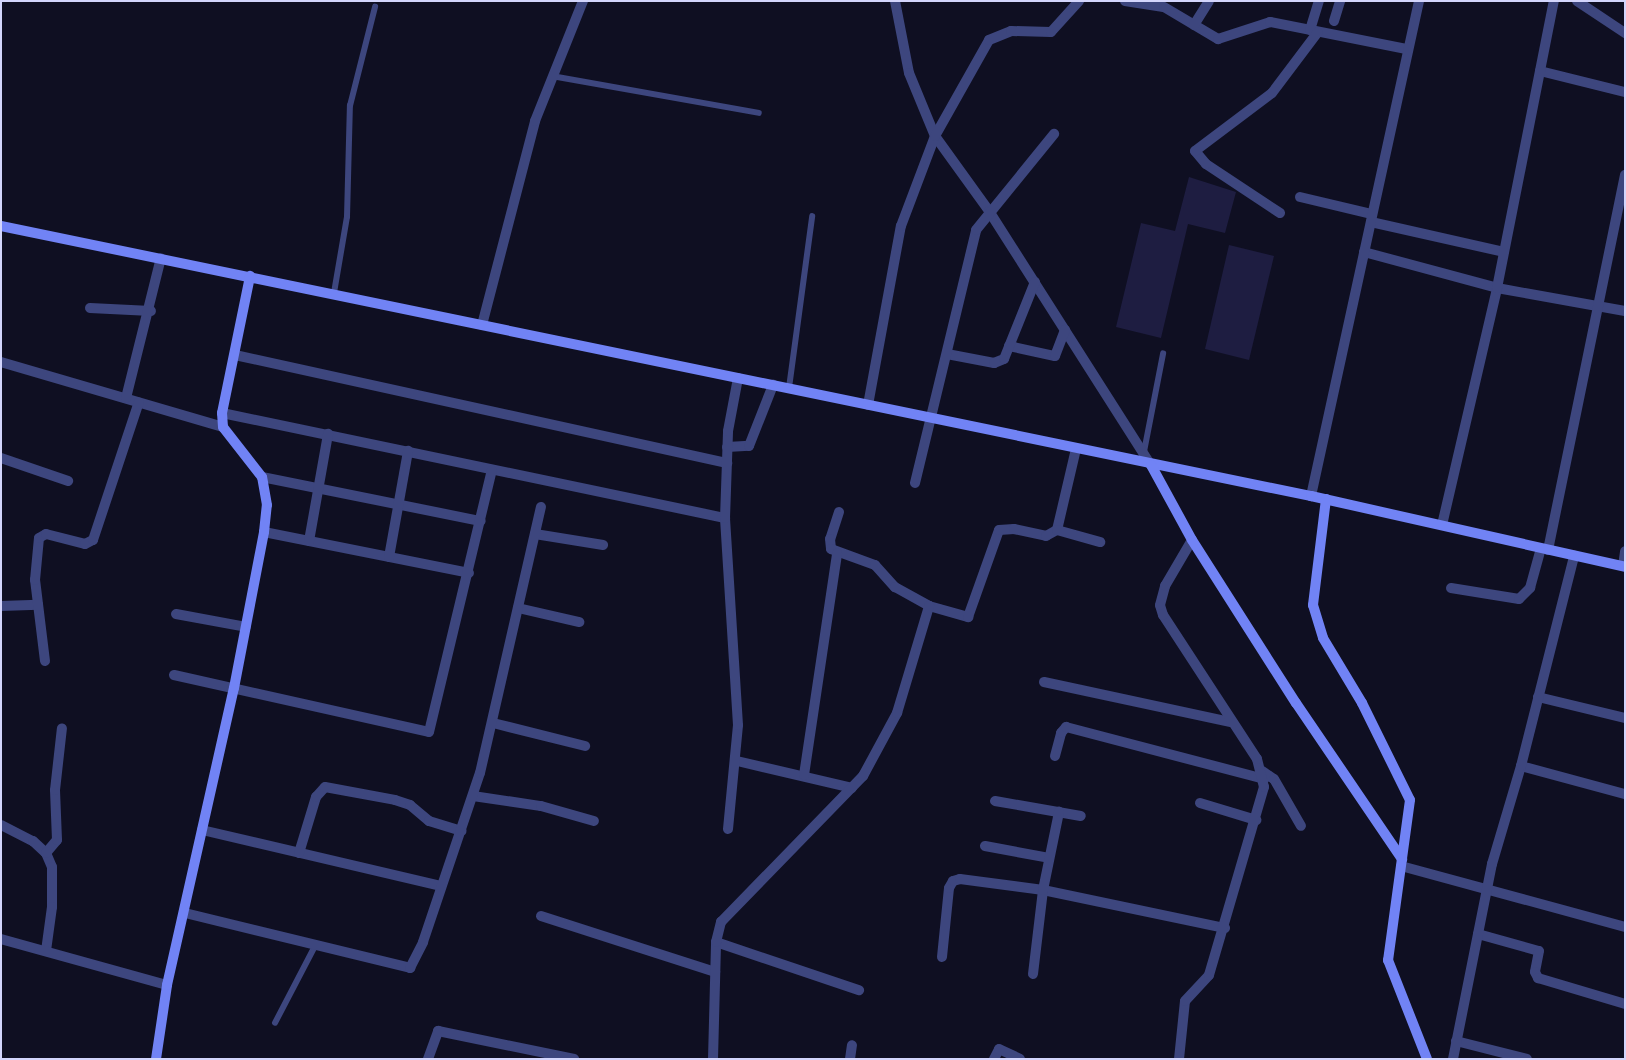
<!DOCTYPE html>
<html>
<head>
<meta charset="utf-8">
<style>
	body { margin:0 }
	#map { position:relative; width:1626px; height:1060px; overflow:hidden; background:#0f0f22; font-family:"Golos Text",sans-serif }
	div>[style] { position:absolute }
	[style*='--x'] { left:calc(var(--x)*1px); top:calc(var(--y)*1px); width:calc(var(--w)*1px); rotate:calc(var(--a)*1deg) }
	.building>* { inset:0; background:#1e1d41 }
	.lane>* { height:5.5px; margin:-2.75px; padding:0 2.75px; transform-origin:2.75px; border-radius:2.75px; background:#3d467e }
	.street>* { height:10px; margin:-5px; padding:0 5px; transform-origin:5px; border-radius:5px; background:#3d467e }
	.secondary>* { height:10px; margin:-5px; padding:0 5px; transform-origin:5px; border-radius:5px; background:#7183f5 }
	span { translate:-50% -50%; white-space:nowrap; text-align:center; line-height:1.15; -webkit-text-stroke:5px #0f0f22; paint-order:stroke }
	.frame { position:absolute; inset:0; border:2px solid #d3d5fc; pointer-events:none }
</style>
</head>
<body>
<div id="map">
	<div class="building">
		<div style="clip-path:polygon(1189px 177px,1236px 192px,1225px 233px,1188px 224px,1161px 338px,1116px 327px,1141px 223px,1175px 231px)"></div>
		<div style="clip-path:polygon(1229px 245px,1274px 256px,1249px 360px,1205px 349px)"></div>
	</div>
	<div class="lane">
		<div style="--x:552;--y:76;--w:210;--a:10.1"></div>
		<div style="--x:334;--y:293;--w:77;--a:-80.3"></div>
		<div style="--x:347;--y:217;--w:111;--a:-88.5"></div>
		<div style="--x:350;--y:106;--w:102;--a:-75.8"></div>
		<div style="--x:789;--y:388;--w:173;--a:-82.3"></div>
		<div style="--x:1144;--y:452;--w:100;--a:-79"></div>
		<div style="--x:275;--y:1023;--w:87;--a:-62.5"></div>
	</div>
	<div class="street">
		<div style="--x:895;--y:1;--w:73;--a:79"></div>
		<div style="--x:909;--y:73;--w:68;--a:67.6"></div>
		<div style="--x:935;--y:136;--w:92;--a:54.2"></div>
		<div style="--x:989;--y:211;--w:301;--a:57.5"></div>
		<div style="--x:1125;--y:1;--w:39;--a:9"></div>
		<div style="--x:1164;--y:7;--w:63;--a:30.7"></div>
		<div style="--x:1218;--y:39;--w:55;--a:-18.1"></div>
		<div style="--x:1270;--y:22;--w:139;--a:11.2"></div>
		<div style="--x:1577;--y:1;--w:58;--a:33.7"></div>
		<div style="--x:1334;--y:21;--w:21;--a:-73"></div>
		<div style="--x:1194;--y:25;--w:28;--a:-58"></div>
		<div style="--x:1310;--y:30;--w:30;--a:-73"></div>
		<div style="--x:1540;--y:71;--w:88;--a:13.9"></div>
		<div style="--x:1300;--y:197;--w:74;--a:13.3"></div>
		<div style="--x:1280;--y:213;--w:89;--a:-146.5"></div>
		<div style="--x:1206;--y:164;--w:17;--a:-130"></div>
		<div style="--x:1195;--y:151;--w:96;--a:-37"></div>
		<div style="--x:1272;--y:93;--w:76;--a:-53"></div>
		<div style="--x:1371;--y:222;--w:136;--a:12.7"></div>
		<div style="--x:1364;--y:252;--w:138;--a:15.1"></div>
		<div style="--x:1497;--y:288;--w:130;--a:10.2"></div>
		<div style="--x:90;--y:308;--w:61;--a:2.8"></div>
		<div style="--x:482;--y:325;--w:211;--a:-75.4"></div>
		<div style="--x:535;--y:121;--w:129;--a:-68.2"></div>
		<div style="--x:1009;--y:346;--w:47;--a:12.3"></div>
		<div style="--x:1055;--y:356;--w:28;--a:-69"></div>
		<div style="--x:947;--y:354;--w:48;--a:10.8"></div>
		<div style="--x:994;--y:363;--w:11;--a:-22"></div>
		<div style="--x:1004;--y:359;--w:83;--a:-68.1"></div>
		<div style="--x:235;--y:355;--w:504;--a:12.38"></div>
		<div style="--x:1;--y:362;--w:231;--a:16.3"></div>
		<div style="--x:126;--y:398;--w:144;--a:-76"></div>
		<div style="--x:868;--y:405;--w:182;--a:-79.6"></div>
		<div style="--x:901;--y:226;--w:96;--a:-69.3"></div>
		<div style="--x:935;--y:136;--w:110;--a:-60.6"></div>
		<div style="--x:989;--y:40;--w:24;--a:-22"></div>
		<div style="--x:1011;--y:31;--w:40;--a:1.4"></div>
		<div style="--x:1051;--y:32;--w:42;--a:-47.9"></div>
		<div style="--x:222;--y:413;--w:514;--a:11.79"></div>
		<div style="--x:727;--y:447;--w:22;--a:-3"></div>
		<div style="--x:749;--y:446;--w:66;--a:-68.5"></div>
		<div style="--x:1;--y:458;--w:71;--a:18.9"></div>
		<div style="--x:262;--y:477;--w:223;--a:11.4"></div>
		<div style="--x:915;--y:483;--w:260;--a:-76.4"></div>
		<div style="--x:976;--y:230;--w:124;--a:-50.9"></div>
		<div style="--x:1311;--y:496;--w:507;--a:-77.69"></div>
		<div style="--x:839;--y:512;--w:28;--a:108"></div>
		<div style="--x:830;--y:539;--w:10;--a:84"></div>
		<div style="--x:831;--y:549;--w:47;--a:20"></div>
		<div style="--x:875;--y:565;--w:30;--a:48"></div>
		<div style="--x:895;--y:587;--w:39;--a:29"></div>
		<div style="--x:929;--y:606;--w:41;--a:15.8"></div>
		<div style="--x:968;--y:617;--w:92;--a:-70.4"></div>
		<div style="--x:999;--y:530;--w:15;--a:-4"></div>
		<div style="--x:1014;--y:529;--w:33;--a:12"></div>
		<div style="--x:1046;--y:536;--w:13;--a:-29"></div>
		<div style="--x:1057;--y:530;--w:83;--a:-76.8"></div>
		<div style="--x:1442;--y:525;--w:243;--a:-76.9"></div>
		<div style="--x:1497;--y:288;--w:293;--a:-78.8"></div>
		<div style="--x:1057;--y:530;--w:45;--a:15.6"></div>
		<div style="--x:264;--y:532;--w:209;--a:11.3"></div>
		<div style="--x:535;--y:534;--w:69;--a:9.2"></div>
		<div style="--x:309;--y:541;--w:109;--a:-79.9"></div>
		<div style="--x:1548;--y:550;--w:383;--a:-78.4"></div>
		<div style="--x:389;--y:557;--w:108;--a:-79.8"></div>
		<div style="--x:1623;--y:566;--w:15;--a:-82"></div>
		<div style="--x:1451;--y:588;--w:69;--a:9.2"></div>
		<div style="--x:1519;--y:599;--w:16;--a:-45"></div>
		<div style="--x:1530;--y:588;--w:41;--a:-74.6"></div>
		<div style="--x:1;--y:606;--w:37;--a:-2"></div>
		<div style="--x:518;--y:608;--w:63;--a:12.9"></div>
		<div style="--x:176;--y:614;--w:71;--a:10.5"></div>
		<div style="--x:45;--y:661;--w:82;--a:-97"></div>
		<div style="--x:35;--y:580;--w:42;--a:-84.6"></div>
		<div style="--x:39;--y:538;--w:8;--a:-30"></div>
		<div style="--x:46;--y:534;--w:40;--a:14.4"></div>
		<div style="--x:85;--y:544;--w:9;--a:-27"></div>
		<div style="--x:93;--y:540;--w:145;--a:-71.6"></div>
		<div style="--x:174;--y:675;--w:261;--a:12.6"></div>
		<div style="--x:429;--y:732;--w:269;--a:-76.5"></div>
		<div style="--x:1044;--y:682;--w:191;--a:12.1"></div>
		<div style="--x:1538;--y:697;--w:89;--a:13.6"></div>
		<div style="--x:493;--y:723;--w:95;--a:14"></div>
		<div style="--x:1055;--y:756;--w:24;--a:-75"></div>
		<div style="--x:1061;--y:733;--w:8;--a:-50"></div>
		<div style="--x:1066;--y:727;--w:205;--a:14.7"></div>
		<div style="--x:737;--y:761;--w:118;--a:13.2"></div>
		<div style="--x:1521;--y:766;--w:108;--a:15.1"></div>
		<div style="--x:1262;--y:771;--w:14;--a:34"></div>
		<div style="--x:1274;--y:779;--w:54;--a:60.1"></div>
		<div style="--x:804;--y:775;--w:224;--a:-81.5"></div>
		<div style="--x:473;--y:796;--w:69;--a:8.4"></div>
		<div style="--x:541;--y:806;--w:55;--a:15.8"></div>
		<div style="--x:995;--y:801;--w:87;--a:9.9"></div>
		<div style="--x:1200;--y:803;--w:59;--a:16.9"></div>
		<div style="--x:1;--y:825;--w:36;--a:27"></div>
		<div style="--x:33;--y:841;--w:18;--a:43"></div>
		<div style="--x:46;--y:853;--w:15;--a:67"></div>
		<div style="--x:52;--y:867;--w:40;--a:90"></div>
		<div style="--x:52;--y:907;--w:44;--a:97.8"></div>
		<div style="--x:728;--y:829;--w:104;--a:-84.5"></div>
		<div style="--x:738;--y:725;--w:207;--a:-93.6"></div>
		<div style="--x:725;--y:518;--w:87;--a:-88"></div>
		<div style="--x:728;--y:431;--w:54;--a:-79.3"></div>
		<div style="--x:202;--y:830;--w:245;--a:13.2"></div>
		<div style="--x:985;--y:846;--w:65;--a:10.6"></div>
		<div style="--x:46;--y:853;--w:17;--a:-50"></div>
		<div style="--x:57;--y:840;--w:50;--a:-92.3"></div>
		<div style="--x:55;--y:790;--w:62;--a:-83.6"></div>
		<div style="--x:299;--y:853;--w:59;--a:-73.1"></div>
		<div style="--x:316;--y:797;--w:13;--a:-48"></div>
		<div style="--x:325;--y:787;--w:71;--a:10.5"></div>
		<div style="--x:395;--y:800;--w:16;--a:18"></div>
		<div style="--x:410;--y:805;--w:25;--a:40"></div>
		<div style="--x:429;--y:821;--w:34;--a:17"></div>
		<div style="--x:1401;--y:866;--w:232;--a:15.2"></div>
		<div style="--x:185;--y:913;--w:232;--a:13.7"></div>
		<div style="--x:410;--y:968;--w:29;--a:-63"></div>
		<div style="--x:423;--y:942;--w:178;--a:-71.4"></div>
		<div style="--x:480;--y:773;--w:273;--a:-77.1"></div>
		<div style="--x:541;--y:916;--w:183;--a:17.8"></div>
		<div style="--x:1478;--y:934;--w:63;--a:15.6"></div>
		<div style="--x:1539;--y:951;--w:21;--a:101"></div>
		<div style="--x:1535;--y:972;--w:7;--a:63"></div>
		<div style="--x:1538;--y:978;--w:91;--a:16.6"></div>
		<div style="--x:1;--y:939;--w:172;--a:15.5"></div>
		<div style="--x:716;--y:942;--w:151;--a:18.6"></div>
		<div style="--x:942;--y:957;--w:69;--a:-84.2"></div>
		<div style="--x:949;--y:888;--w:8;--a:-60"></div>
		<div style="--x:953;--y:881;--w:7;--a:-16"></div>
		<div style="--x:960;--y:879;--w:84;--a:7.5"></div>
		<div style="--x:1043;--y:890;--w:186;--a:11.8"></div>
		<div style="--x:1033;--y:974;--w:85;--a:-83.2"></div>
		<div style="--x:1043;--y:890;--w:80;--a:-78.4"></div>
		<div style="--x:1456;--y:1041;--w:73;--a:14.2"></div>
		<div style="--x:428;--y:1059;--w:30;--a:-70"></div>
		<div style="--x:438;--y:1031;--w:139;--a:11.6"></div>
		<div style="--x:713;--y:1059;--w:117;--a:-88.5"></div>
		<div style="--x:716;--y:942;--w:21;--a:-76"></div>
		<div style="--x:721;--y:922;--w:204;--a:-45.8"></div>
		<div style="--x:863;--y:776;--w:72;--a:-61.6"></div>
		<div style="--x:897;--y:713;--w:112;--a:-73.3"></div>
		<div style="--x:850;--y:1059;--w:14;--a:-82"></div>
		<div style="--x:994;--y:1059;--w:11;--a:-63"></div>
		<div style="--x:999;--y:1049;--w:23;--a:25"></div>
		<div style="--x:1179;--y:1059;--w:58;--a:-84.1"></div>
		<div style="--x:1185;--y:1001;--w:35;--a:-47"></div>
		<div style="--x:1209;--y:975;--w:196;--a:-73.7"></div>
		<div style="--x:1264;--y:787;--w:29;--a:-104"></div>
		<div style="--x:1257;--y:759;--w:172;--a:-123.1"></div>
		<div style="--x:1163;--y:615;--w:10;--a:-107"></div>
		<div style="--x:1160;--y:605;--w:20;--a:-75"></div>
		<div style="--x:1165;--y:586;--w:53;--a:-59.6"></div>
		<div style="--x:1453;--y:1059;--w:199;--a:-78.7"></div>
		<div style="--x:1492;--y:864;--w:102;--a:-73.5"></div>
		<div style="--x:1521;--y:766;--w:217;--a:-75.8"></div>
	</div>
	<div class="secondary">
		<div style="--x:1;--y:226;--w:1338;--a:11.65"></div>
		<div style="--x:1311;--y:496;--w:322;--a:12.7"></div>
		<div style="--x:1151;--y:465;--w:85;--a:61.3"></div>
		<div style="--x:1192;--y:540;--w:193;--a:57.5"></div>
		<div style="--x:1296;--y:703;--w:189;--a:55.8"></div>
		<div style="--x:1326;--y:499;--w:107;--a:97"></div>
		<div style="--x:1313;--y:605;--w:34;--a:73"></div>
		<div style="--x:1323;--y:638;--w:76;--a:59"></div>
		<div style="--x:1362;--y:703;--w:108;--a:63.7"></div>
		<div style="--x:1410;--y:800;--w:162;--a:97.8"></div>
		<div style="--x:1388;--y:960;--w:106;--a:68.5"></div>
		<div style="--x:156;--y:1059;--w:75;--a:-81.5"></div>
		<div style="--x:167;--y:985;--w:304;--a:-77.3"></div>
		<div style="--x:234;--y:688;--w:159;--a:-79.1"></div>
		<div style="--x:264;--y:532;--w:27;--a:-84"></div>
		<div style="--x:267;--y:505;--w:28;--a:-100"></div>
		<div style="--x:262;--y:477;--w:63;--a:-128"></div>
		<div style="--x:223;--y:427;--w:14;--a:-94"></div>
		<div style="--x:222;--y:413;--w:140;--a:-78.4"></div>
	</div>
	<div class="frame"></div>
</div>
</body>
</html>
